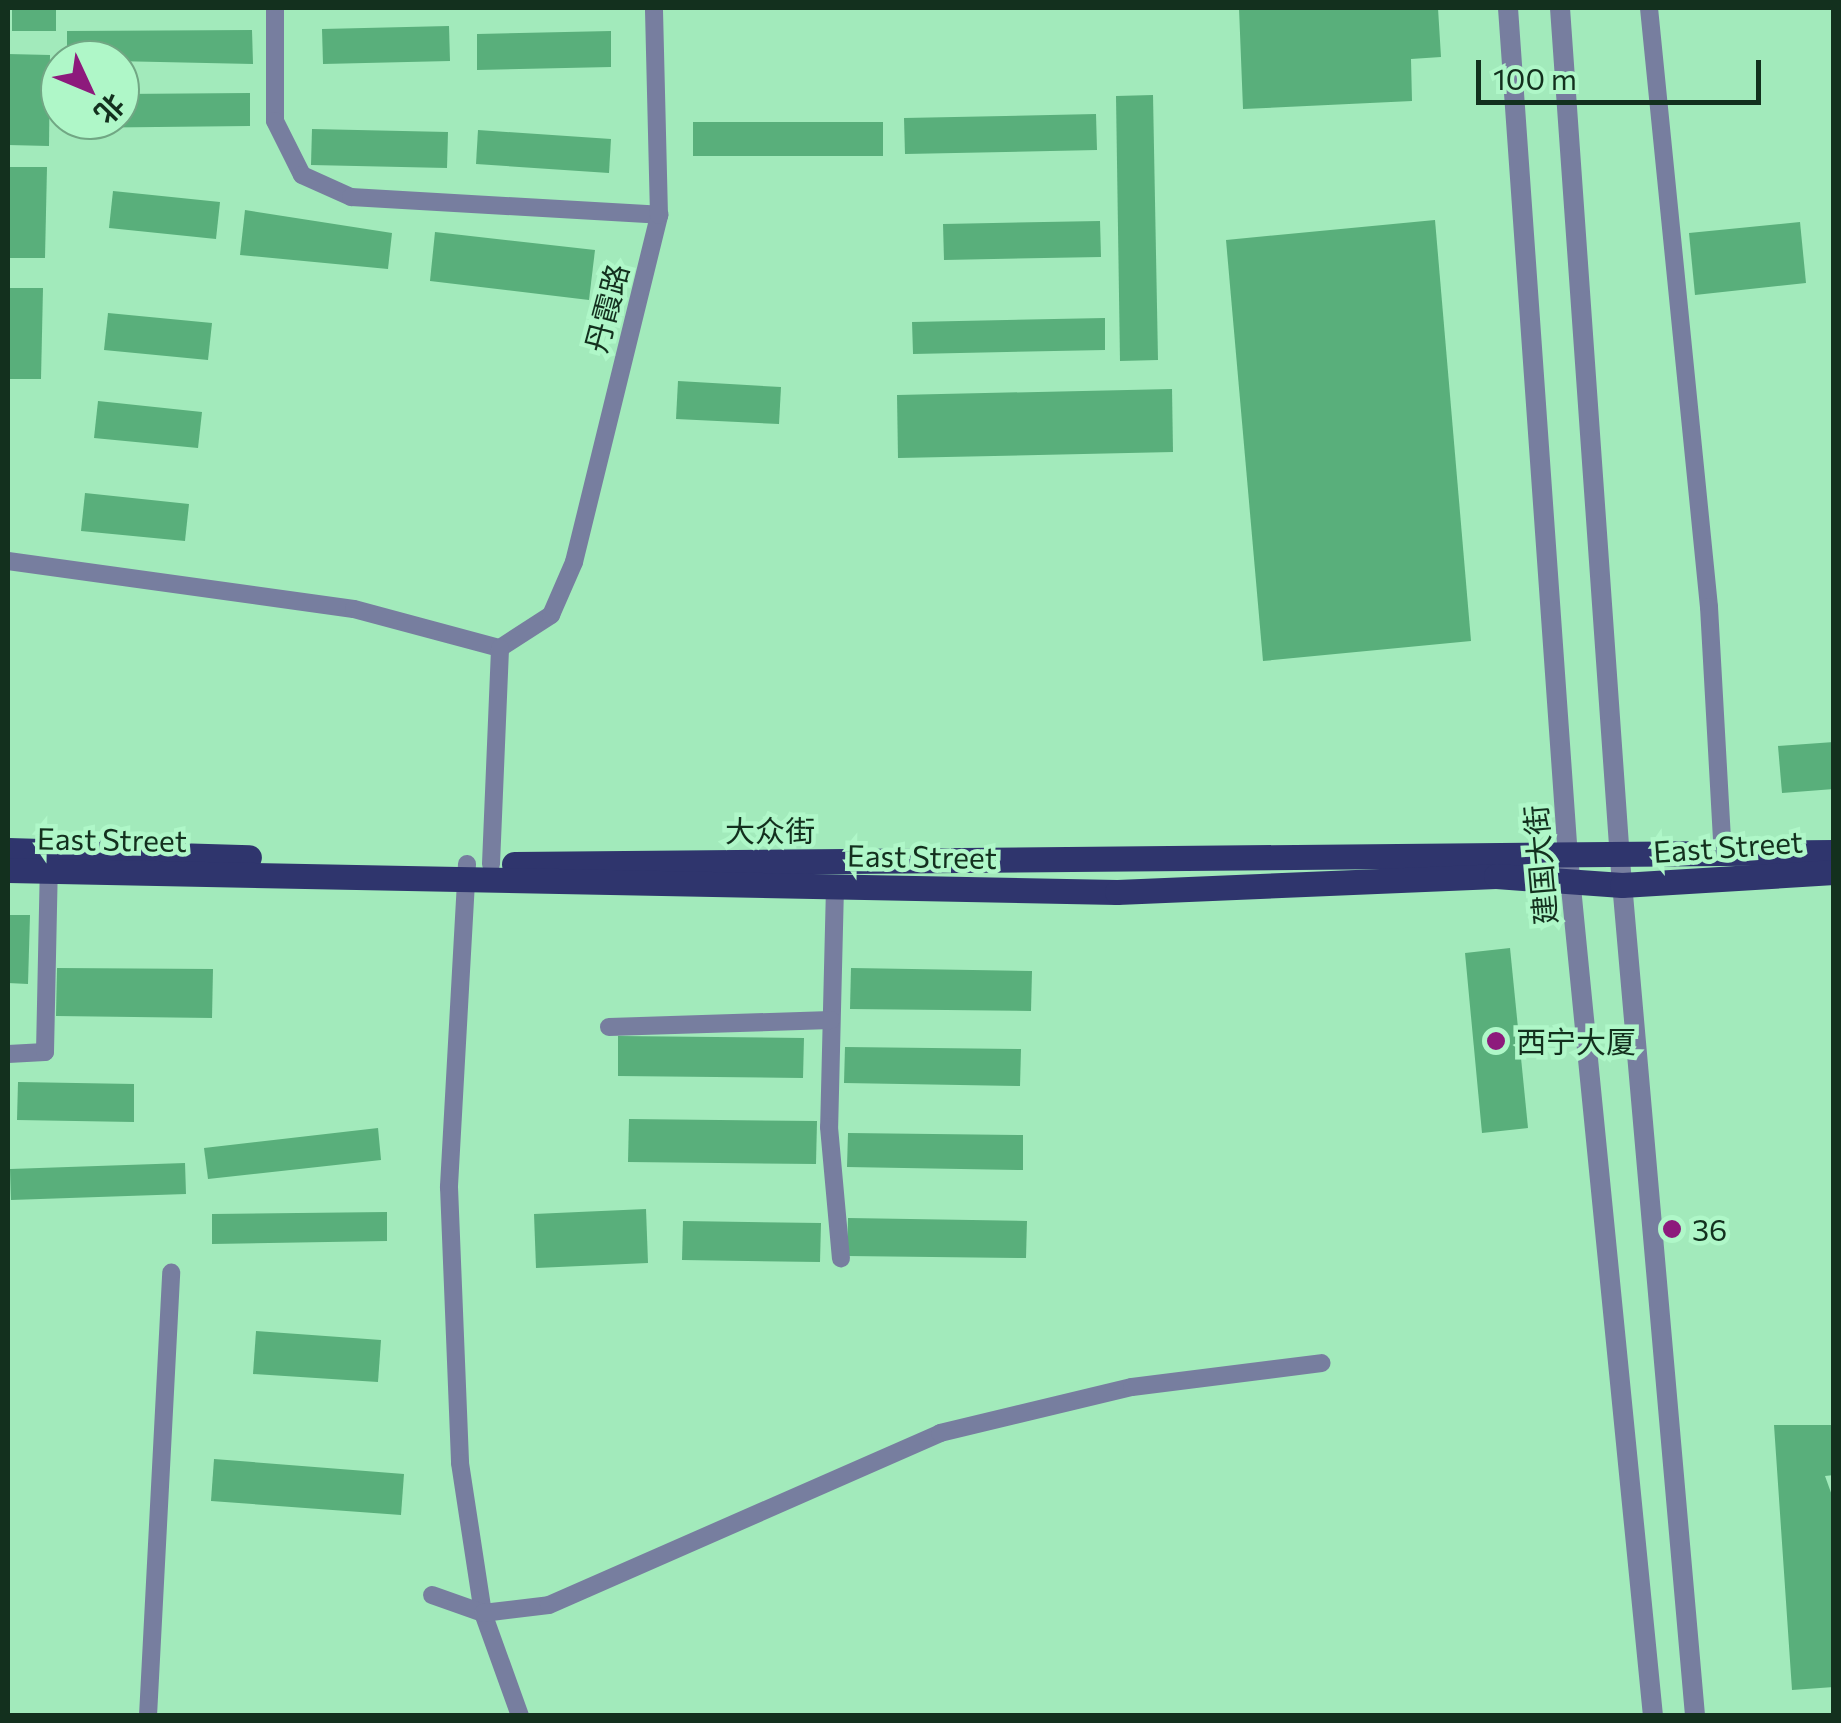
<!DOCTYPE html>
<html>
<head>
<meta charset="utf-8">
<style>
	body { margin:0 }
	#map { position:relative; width:1841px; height:1723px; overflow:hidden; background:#a2eabb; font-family:Commissioner,"Noto Sans SC",sans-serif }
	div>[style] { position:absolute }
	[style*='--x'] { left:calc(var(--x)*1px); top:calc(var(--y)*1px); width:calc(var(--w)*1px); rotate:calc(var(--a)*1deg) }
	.building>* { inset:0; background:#59af7b }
	.minor>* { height:18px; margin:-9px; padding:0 9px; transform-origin:9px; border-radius:9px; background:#777e9f }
	.tertiary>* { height:20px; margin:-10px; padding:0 10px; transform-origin:10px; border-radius:10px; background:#777e9f }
	.primary>* { height:25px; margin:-12.5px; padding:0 12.5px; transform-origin:12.5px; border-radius:12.5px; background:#2f356d }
	.dots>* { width:28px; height:28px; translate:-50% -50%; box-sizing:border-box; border:5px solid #aff7c8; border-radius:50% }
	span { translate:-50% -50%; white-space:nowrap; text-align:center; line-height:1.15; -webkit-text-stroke:9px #aff7c8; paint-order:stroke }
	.street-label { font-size:30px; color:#13301e }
	.poi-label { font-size:30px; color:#13301e }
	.left { translate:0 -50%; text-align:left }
	.frame { position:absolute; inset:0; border:10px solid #13301e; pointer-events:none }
	.north { position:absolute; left:40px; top:40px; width:100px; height:100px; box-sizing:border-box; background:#aff7c8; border:2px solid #71a784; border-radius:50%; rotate:134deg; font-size:28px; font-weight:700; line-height:40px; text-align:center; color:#13301e }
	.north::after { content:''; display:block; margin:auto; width:35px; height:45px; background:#8d1a7c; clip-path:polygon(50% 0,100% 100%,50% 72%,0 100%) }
	.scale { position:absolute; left:1476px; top:60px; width:285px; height:45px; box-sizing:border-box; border:5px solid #13301e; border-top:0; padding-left:12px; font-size:30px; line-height:35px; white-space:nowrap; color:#13301e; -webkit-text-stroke:8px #aff7c8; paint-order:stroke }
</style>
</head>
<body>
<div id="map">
	<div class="building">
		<div style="clip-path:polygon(12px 8px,56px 8px,56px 31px,12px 31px)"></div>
		<div style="clip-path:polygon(1239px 8px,1438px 8px,1441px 57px,1411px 59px,1412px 101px,1243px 109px)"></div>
		<div style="clip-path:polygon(449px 26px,450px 61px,323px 64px,322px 29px)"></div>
		<div style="clip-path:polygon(252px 30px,253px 64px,67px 60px,67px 31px)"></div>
		<div style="clip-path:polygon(611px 31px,611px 67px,477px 70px,477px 34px)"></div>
		<div style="clip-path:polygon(8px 54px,50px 55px,49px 146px,8px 145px)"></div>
		<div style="clip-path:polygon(250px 93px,250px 126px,64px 128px,64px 120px,120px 120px,120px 94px)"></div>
		<div style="clip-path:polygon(1153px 95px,1158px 360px,1120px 361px,1116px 96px)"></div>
		<div style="clip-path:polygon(1096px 114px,1097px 150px,905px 154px,904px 118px)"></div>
		<div style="clip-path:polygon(693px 122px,883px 122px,883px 156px,693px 156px)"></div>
		<div style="clip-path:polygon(312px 129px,448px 132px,447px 168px,311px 165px)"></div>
		<div style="clip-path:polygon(478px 130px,611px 139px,609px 173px,476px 164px)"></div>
		<div style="clip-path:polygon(8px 167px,47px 167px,45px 258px,8px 258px)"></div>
		<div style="clip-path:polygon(113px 191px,220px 202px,216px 239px,109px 228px)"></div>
		<div style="clip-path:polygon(245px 210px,392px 233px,388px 269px,240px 255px)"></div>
		<div style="clip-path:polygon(1435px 220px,1471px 641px,1263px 661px,1226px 240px)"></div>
		<div style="clip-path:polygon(1100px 221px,1101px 257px,944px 260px,943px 224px)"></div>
		<div style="clip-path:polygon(1800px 222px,1806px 283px,1695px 295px,1689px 233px)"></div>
		<div style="clip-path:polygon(435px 232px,595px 250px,589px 300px,430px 281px)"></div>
		<div style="clip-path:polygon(8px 288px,43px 288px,41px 379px,8px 379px)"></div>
		<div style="clip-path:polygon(108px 313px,212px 323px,208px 360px,104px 350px)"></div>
		<div style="clip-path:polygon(1105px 318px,1105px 350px,913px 354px,912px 322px)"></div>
		<div style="clip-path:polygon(678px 381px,781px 387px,779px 424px,676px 419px)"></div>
		<div style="clip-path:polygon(1172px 389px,1173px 452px,898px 458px,897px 395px)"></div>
		<div style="clip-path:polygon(98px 401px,202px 412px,198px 448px,94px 438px)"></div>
		<div style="clip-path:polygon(85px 493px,189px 504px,185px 541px,81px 531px)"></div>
		<div style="clip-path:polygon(1834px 742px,1834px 789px,1782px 793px,1778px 746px)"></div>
		<div style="clip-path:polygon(8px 915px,30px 915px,28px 984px,8px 983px)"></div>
		<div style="clip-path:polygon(1510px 948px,1528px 1128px,1482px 1133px,1465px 953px)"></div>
		<div style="clip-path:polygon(57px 968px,213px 969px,212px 1018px,56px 1016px)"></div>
		<div style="clip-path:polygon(851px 968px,1032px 971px,1031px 1011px,850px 1009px)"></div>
		<div style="clip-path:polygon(618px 1036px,804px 1038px,803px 1078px,618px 1076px)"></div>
		<div style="clip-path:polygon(845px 1047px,1021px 1049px,1020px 1086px,844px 1083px)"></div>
		<div style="clip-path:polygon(18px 1082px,134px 1084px,134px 1122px,17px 1120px)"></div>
		<div style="clip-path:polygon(629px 1119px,817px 1121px,816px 1164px,628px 1162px)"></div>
		<div style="clip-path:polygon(378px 1128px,381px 1160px,208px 1179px,204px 1148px)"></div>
		<div style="clip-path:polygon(848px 1133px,1023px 1135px,1023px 1170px,847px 1167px)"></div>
		<div style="clip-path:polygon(185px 1163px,186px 1194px,11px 1200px,10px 1169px)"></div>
		<div style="clip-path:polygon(646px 1209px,648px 1263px,536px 1268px,534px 1214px)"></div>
		<div style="clip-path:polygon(387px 1212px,387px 1241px,212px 1244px,212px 1214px)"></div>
		<div style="clip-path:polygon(848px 1218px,1027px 1221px,1026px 1258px,847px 1256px)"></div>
		<div style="clip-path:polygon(683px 1221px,821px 1223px,820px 1262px,682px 1260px)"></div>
		<div style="clip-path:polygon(256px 1331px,381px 1340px,378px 1382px,253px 1374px)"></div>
		<div style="clip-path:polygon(1774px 1425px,1834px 1425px,1834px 1475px,1825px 1476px,1834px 1501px,1834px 1687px,1792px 1690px)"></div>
		<div style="clip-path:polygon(214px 1459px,404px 1474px,401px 1515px,211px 1501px)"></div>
	</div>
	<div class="minor">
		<div style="--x:275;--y:8;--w:113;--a:90"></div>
		<div style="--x:275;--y:121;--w:60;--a:63.4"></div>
		<div style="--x:302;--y:175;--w:54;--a:24.2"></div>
		<div style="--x:351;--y:197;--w:309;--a:3.3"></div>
		<div style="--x:1649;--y:8;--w:602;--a:84.28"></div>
		<div style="--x:1709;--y:607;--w:250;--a:86.8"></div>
		<div style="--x:8;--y:561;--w:349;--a:7.9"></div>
		<div style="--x:354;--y:609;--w:151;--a:15"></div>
		<div style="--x:500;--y:648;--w:61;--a:-32.9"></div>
		<div style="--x:551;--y:615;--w:58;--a:-66.5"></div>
		<div style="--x:574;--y:562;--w:357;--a:-76.2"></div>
		<div style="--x:659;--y:215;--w:207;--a:-91.4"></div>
		<div style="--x:467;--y:864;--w:324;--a:93.2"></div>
		<div style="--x:449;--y:1187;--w:276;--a:87.7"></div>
		<div style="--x:460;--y:1463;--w:152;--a:81.3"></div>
		<div style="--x:483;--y:1613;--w:109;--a:70.2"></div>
		<div style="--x:491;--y:864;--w:216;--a:-87.6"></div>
		<div style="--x:835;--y:887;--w:240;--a:91.4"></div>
		<div style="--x:829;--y:1127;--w:132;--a:84.8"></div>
		<div style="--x:609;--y:1027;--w:222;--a:-1.8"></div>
		<div style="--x:8;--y:1054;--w:37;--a:-3"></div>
		<div style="--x:45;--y:1052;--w:192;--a:-88.8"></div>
		<div style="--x:432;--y:1595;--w:54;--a:19.4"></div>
		<div style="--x:483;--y:1613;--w:66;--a:-6.9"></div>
		<div style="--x:549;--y:1605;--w:427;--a:-23.7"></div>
		<div style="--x:940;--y:1433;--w:197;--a:-13.5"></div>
		<div style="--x:1132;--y:1387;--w:191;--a:-7.2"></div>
		<div style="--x:148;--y:1716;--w:444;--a:-87"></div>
	</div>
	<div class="tertiary">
		<div style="--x:1508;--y:8;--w:851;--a:85.96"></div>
		<div style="--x:1568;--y:857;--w:863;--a:84.35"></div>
		<div style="--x:1560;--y:8;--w:854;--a:85.97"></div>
		<div style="--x:1620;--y:860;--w:859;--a:84.99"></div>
	</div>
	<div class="primary">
		<div style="--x:8;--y:850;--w:241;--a:1.7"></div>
		<div style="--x:514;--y:864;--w:1320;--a:-0.52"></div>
		<div style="--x:8;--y:870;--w:1109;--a:1.14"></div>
		<div style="--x:1117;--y:892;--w:379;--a:-2.4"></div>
		<div style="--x:1496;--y:876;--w:126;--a:4.1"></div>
		<div style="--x:1622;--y:885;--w:212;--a:-3.5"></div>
	</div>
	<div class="dots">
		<div style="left:1496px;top:1041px;background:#8d1a7c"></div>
		<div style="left:1672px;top:1229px;background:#8d1a7c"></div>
	</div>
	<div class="street-label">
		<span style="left:606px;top:308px;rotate:-75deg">丹霞路</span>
		<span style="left:770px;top:830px">大众街</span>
		<span style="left:112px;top:839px;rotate:1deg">East Street</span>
		<span style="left:1728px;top:846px;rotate:-4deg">East Street</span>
		<span style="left:922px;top:856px;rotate:1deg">East Street</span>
		<span style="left:1540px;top:865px;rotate:-95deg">建国大街</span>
	</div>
	<div class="poi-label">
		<span class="left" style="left:1516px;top:1041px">西宁大厦</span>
		<span class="left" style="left:1692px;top:1229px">36</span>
	</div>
	<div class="frame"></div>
	<div class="north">北</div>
	<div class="scale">100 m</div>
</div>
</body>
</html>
